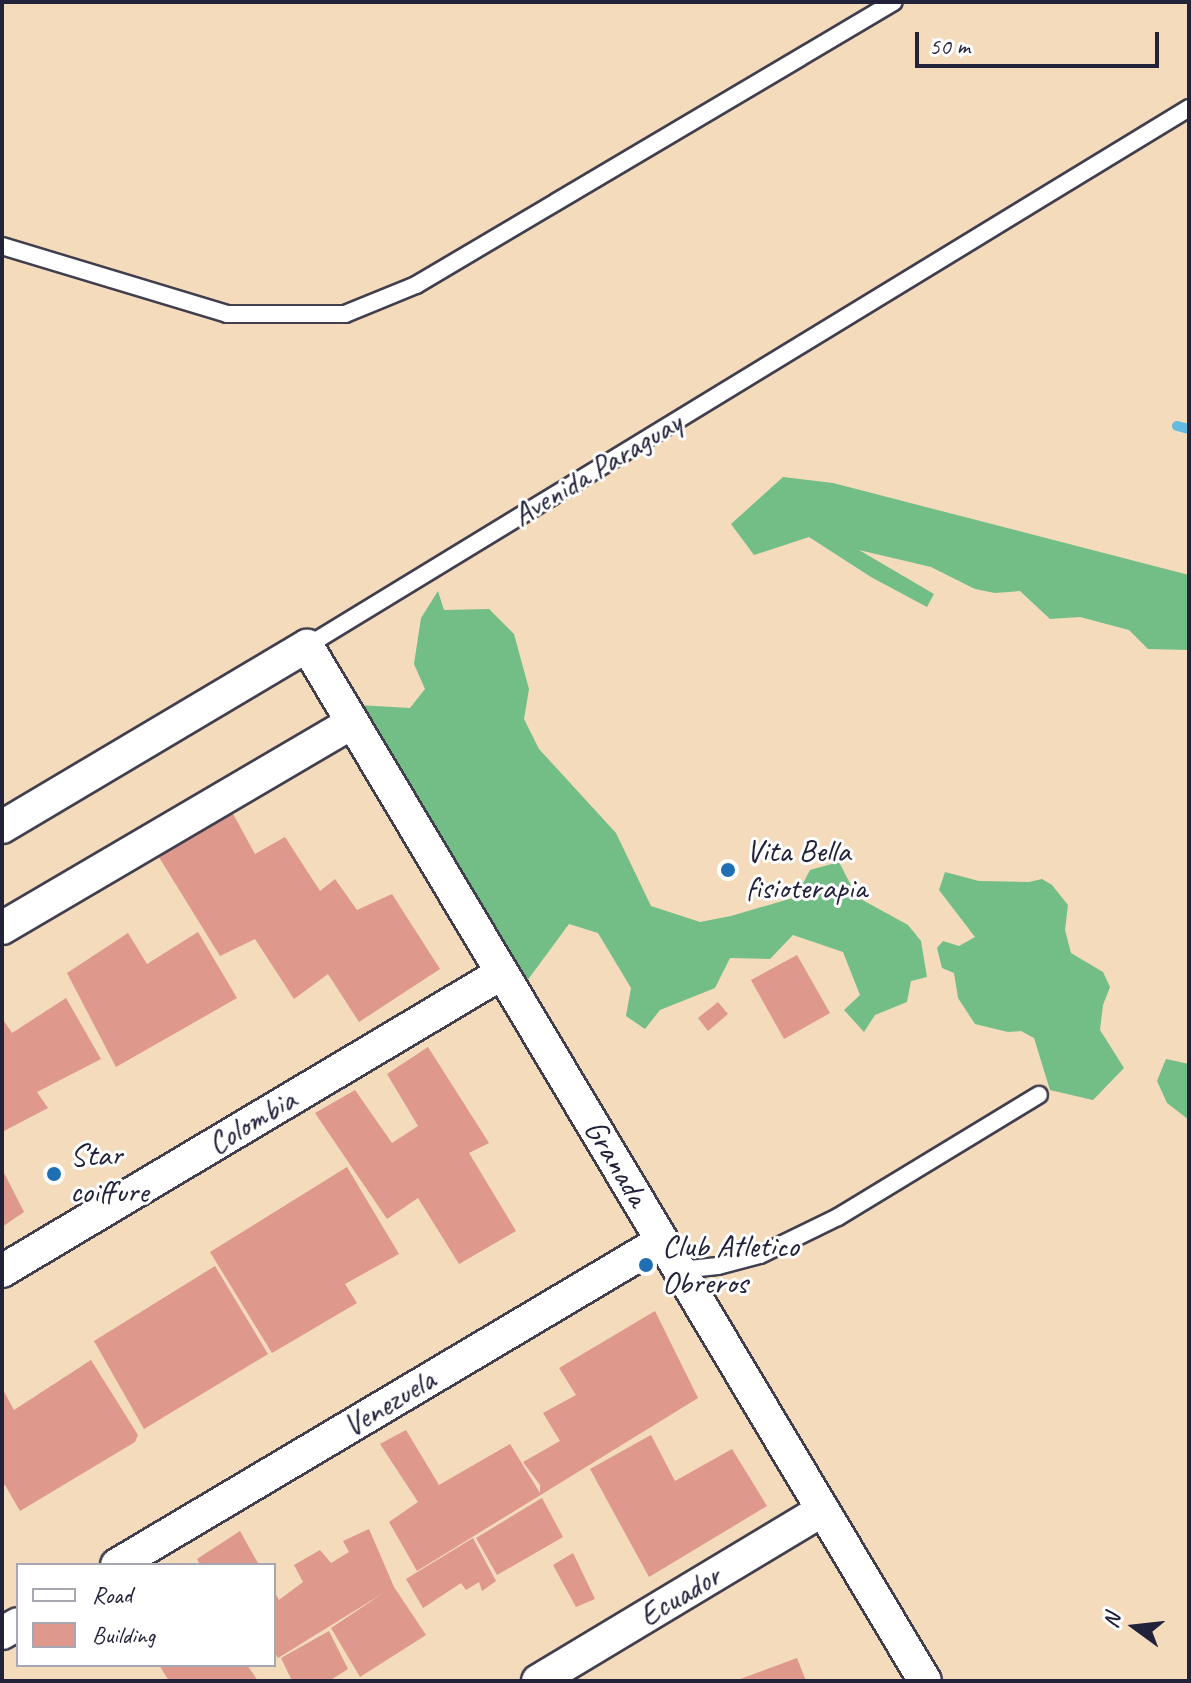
<!DOCTYPE html>
<html>
<head>
<meta charset="utf-8">
<style>
	body { margin:0 }
	#map { position:relative; width:1191px; height:1683px; overflow:hidden; background:#f3dbbc; font-family:Caveat,sans-serif }
	div>[style] { position:absolute }
	[style*='--x'] { left:calc(var(--x)*1px); top:calc(var(--y)*1px); width:calc(var(--w)*1px); rotate:calc(var(--a)*1deg) }
	.forest>* { inset:0; background:#72be86 }
	.stream>* { height:10px; margin:-5px; padding:0 5px; transform-origin:5px; border-radius:5px; background:#63bae0 }
	.building>* { inset:0; background:#de988c }
	.roads { filter:drop-shadow(2px 0 #413e4e) drop-shadow(-2px 0 #413e4e) drop-shadow(0 2px #413e4e) drop-shadow(0 -2px #413e4e) }
	.lane>* { height:16px; margin:-8px; padding:0 8px; transform-origin:8px; border-radius:8px; background:#fff }
	.street>* { height:32px; margin:-16px; padding:0 16px; transform-origin:16px; border-radius:16px; background:#fff }
	.dots>* { width:22px; height:22px; translate:-50% -50%; box-sizing:border-box; border:4px solid #fff; border-radius:50% }
	span { translate:-50% -50%; white-space:nowrap; text-align:center; line-height:1.15; -webkit-text-stroke:6px #fff; paint-order:stroke }
	.street-label { font-size:32px; color:#22223b }
	.poi-label { font-size:32px; color:#22223b }
	.left { translate:0 -50%; text-align:left }
	.frame { position:absolute; inset:0; border:4px solid #22223b; pointer-events:none }
	.legend { position:absolute; left:16px; top:1563px; width:260px; height:104px; box-sizing:border-box; background:#fff; border:2px solid #a7a7b1; margin:0; padding:10px 14px; list-style:none; font-size:24px; color:#22223b }
	.legend li { display:flex; align-items:center; gap:16px; height:40px }
	.legend b { width:40px; border:2px solid #a7a7b1 }
	.north { position:absolute; left:1095px; top:1587px; width:80px; height:80px; -webkit-text-stroke:6px #fff; paint-order:stroke; rotate:285deg; font-size:22px; font-weight:700; line-height:32px; text-align:center; color:#22223b }
	.north::after { content:''; display:block; margin:auto; width:28px; height:36px; background:#22223b; clip-path:polygon(50% 0,100% 100%,50% 72%,0 100%) }
	.scale { position:absolute; left:915px; top:32px; width:244px; height:36px; box-sizing:border-box; border:4px solid #22223b; border-top:0; padding-left:10px; font-size:24px; line-height:28px; white-space:nowrap; color:#22223b; -webkit-text-stroke:6px #fff; paint-order:stroke }
</style>
</head>
<body>
<div id="map">
	<div class="forest">
		<div style="clip-path:polygon(783px 477px,833px 483px,1189px 575px,1189px 650px,1148px 649px,1129px 630px,1080px 617px,1050px 619px,1020px 591px,995px 593px,975px 589px,931px 567px,859px 550px,934px 594px,927px 607px,871px 577px,809px 537px,754px 555px,731px 524px)"></div>
		<div style="clip-path:polygon(438px 591px,444px 610px,489px 609px,514px 634px,529px 689px,524px 719px,539px 749px,616px 833px,651px 906px,700px 922px,731px 916px,796px 897px,810px 870px,839px 862px,857px 897px,908px 925px,921px 941px,927px 977px,911px 981px,907px 1002px,875px 1015px,864px 1032px,844px 1010px,860px 995px,843px 952px,793px 935px,770px 959px,730px 958px,715px 988px,660px 1010px,645px 1029px,626px 1016px,631px 988px,598px 933px,569px 924px,527px 981px,358px 705px,410px 708px,425px 689px,414px 664px,421px 618px)"></div>
		<div style="clip-path:polygon(945px 872px,979px 881px,1029px 882px,1042px 879px,1052px 885px,1068px 905px,1065px 930px,1071px 953px,1103px 972px,1110px 987px,1103px 1005px,1100px 1030px,1124px 1068px,1093px 1100px,1050px 1090px,1034px 1038px,1021px 1031px,1008px 1032px,975px 1024px,958px 998px,954px 973px,942px 968px,937px 948px,943px 941px,959px 946px,975px 937px,939px 890px)"></div>
		<div style="clip-path:polygon(1166px 1059px,1189px 1064px,1189px 1120px,1167px 1103px,1157px 1081px)"></div>
	</div>
	<div class="stream">
		<div style="--x:1177;--y:426;--w:12;--a:14"></div>
	</div>
	<div class="building">
		<div style="clip-path:polygon(232px 812px,255px 854px,285px 837px,320px 891px,335px 879px,357px 910px,392px 894px,440px 969px,359px 1022px,328px 974px,294px 999px,255px 939px,220px 956px,157px 854px)"></div>
		<div style="clip-path:polygon(198px 932px,237px 998px,116px 1067px,67px 973px,128px 933px,147px 964px)"></div>
		<div style="clip-path:polygon(797px 955px,830px 1013px,784px 1039px,751px 980px)"></div>
		<div style="clip-path:polygon(66px 998px,101px 1059px,37px 1092px,48px 1108px,2px 1132px,2px 1018px,12px 1033px)"></div>
		<div style="clip-path:polygon(718px 1002px,728px 1014px,708px 1031px,698px 1018px)"></div>
		<div style="clip-path:polygon(428px 1047px,489px 1143px,469px 1153px,516px 1231px,459px 1264px,418px 1198px,387px 1219px,315px 1113px,355px 1090px,392px 1143px,418px 1126px,387px 1074px)"></div>
		<div style="clip-path:polygon(347px 1167px,399px 1254px,345px 1284px,357px 1303px,272px 1353px,210px 1252px)"></div>
		<div style="clip-path:polygon(2px 1169px,24px 1212px,2px 1227px)"></div>
		<div style="clip-path:polygon(215px 1266px,268px 1354px,144px 1429px,94px 1341px)"></div>
		<div style="clip-path:polygon(655px 1311px,698px 1398px,417px 1571px,389px 1522px,418px 1502px,380px 1444px,406px 1430px,439px 1485px,510px 1444px,540px 1493px,540px 1485px,523px 1462px,560px 1441px,543px 1413px,576px 1395px,559px 1368px)"></div>
		<div style="clip-path:polygon(91px 1360px,138px 1435px,135px 1442px,20px 1511px,5px 1485px,2px 1487px,2px 1388px,14px 1410px)"></div>
		<div style="clip-path:polygon(651px 1435px,675px 1481px,732px 1449px,767px 1506px,649px 1577px,590px 1469px)"></div>
		<div style="clip-path:polygon(542px 1498px,563px 1537px,497px 1575px,476px 1538px)"></div>
		<div style="clip-path:polygon(369px 1529px,394px 1587px,426px 1635px,360px 1677px,331px 1628px,385px 1592px,278px 1658px,274px 1651px,274px 1591px,279px 1600px,303px 1582px,294px 1565px,320px 1550px,331px 1563px,349px 1552px,343px 1541px)"></div>
		<div style="clip-path:polygon(240px 1531px,259px 1565px,200px 1565px,197px 1559px)"></div>
		<div style="clip-path:polygon(473px 1538px,496px 1581px,482px 1591px,479px 1582px,466px 1590px,461px 1583px,423px 1608px,406px 1579px)"></div>
		<div style="clip-path:polygon(573px 1553px,595px 1599px,576px 1607px,553px 1565px)"></div>
		<div style="clip-path:polygon(329px 1631px,348px 1669px,329px 1681px,292px 1681px,281px 1658px)"></div>
		<div style="clip-path:polygon(797px 1658px,806px 1681px,735px 1681px)"></div>
		<div style="clip-path:polygon(159px 1665px,247px 1665px,258px 1681px,169px 1681px)"></div>
	</div>
	<div class="roads">
		<div class="lane">
			<div style="--x:2;--y:246;--w:235;--a:16.8"></div>
			<div style="--x:227;--y:314;--w:118;--a:0"></div>
			<div style="--x:345;--y:314;--w:77;--a:-22.2"></div>
			<div style="--x:416;--y:285;--w:555;--a:-30.63"></div>
			<div style="--x:307;--y:646;--w:1033;--a:-31.38"></div>
			<div style="--x:680;--y:1270;--w:38;--a:-6"></div>
			<div style="--x:718;--y:1266;--w:43;--a:-14.7"></div>
			<div style="--x:760;--y:1255;--w:87;--a:-26"></div>
			<div style="--x:838;--y:1217;--w:235;--a:-31.3"></div>
		</div>
		<div class="street">
			<div style="--x:2;--y:827;--w:355;--a:-30.7"></div>
			<div style="--x:307;--y:646;--w:1205;--a:59.16"></div>
			<div style="--x:2;--y:928;--w:406;--a:-30.4"></div>
			<div style="--x:2;--y:1271;--w:582;--a:-30.79"></div>
			<div style="--x:117;--y:1565;--w:634;--a:-30.73"></div>
			<div style="--x:2;--y:1633;--w:18;--a:-29"></div>
			<div style="--x:538;--y:1681;--w:332;--a:-31"></div>
		</div>
	</div>
	<div class="dots">
		<div style="left:728px;top:870px;background:#1f6fb2"></div>
		<div style="left:54px;top:1174px;background:#1f6fb2"></div>
		<div style="left:646px;top:1265px;background:#1f6fb2"></div>
	</div>
	<div class="street-label">
		<span style="left:597px;top:469px;rotate:-31deg">Avenida Paraguay</span>
		<span style="left:252px;top:1122px;rotate:-31deg">Colombia</span>
		<span style="left:616px;top:1163px;rotate:59deg">Granada</span>
		<span style="left:389px;top:1403px;rotate:-31deg">Venezuela</span>
		<span style="left:680px;top:1596px;rotate:-31deg">Ecuador</span>
	</div>
	<div class="poi-label">
		<span class="left" style="left:746px;top:870px">Vita Bella<br>fisioterapia</span>
		<span class="left" style="left:70px;top:1174px">Star<br>coiffure</span>
		<span class="left" style="left:662px;top:1265px">Club Atletico<br>Obreros</span>
	</div>
	<div class="frame"></div>
	<ul class="legend">
	<li><b style="height:10px;background:#fff"></b>Road</li>
	<li><b style="height:22px;background:#de988c"></b>Building</li>
	</ul>
	<div class="north">N</div>
	<div class="scale">50 m</div>
</div>
</body>
</html>
